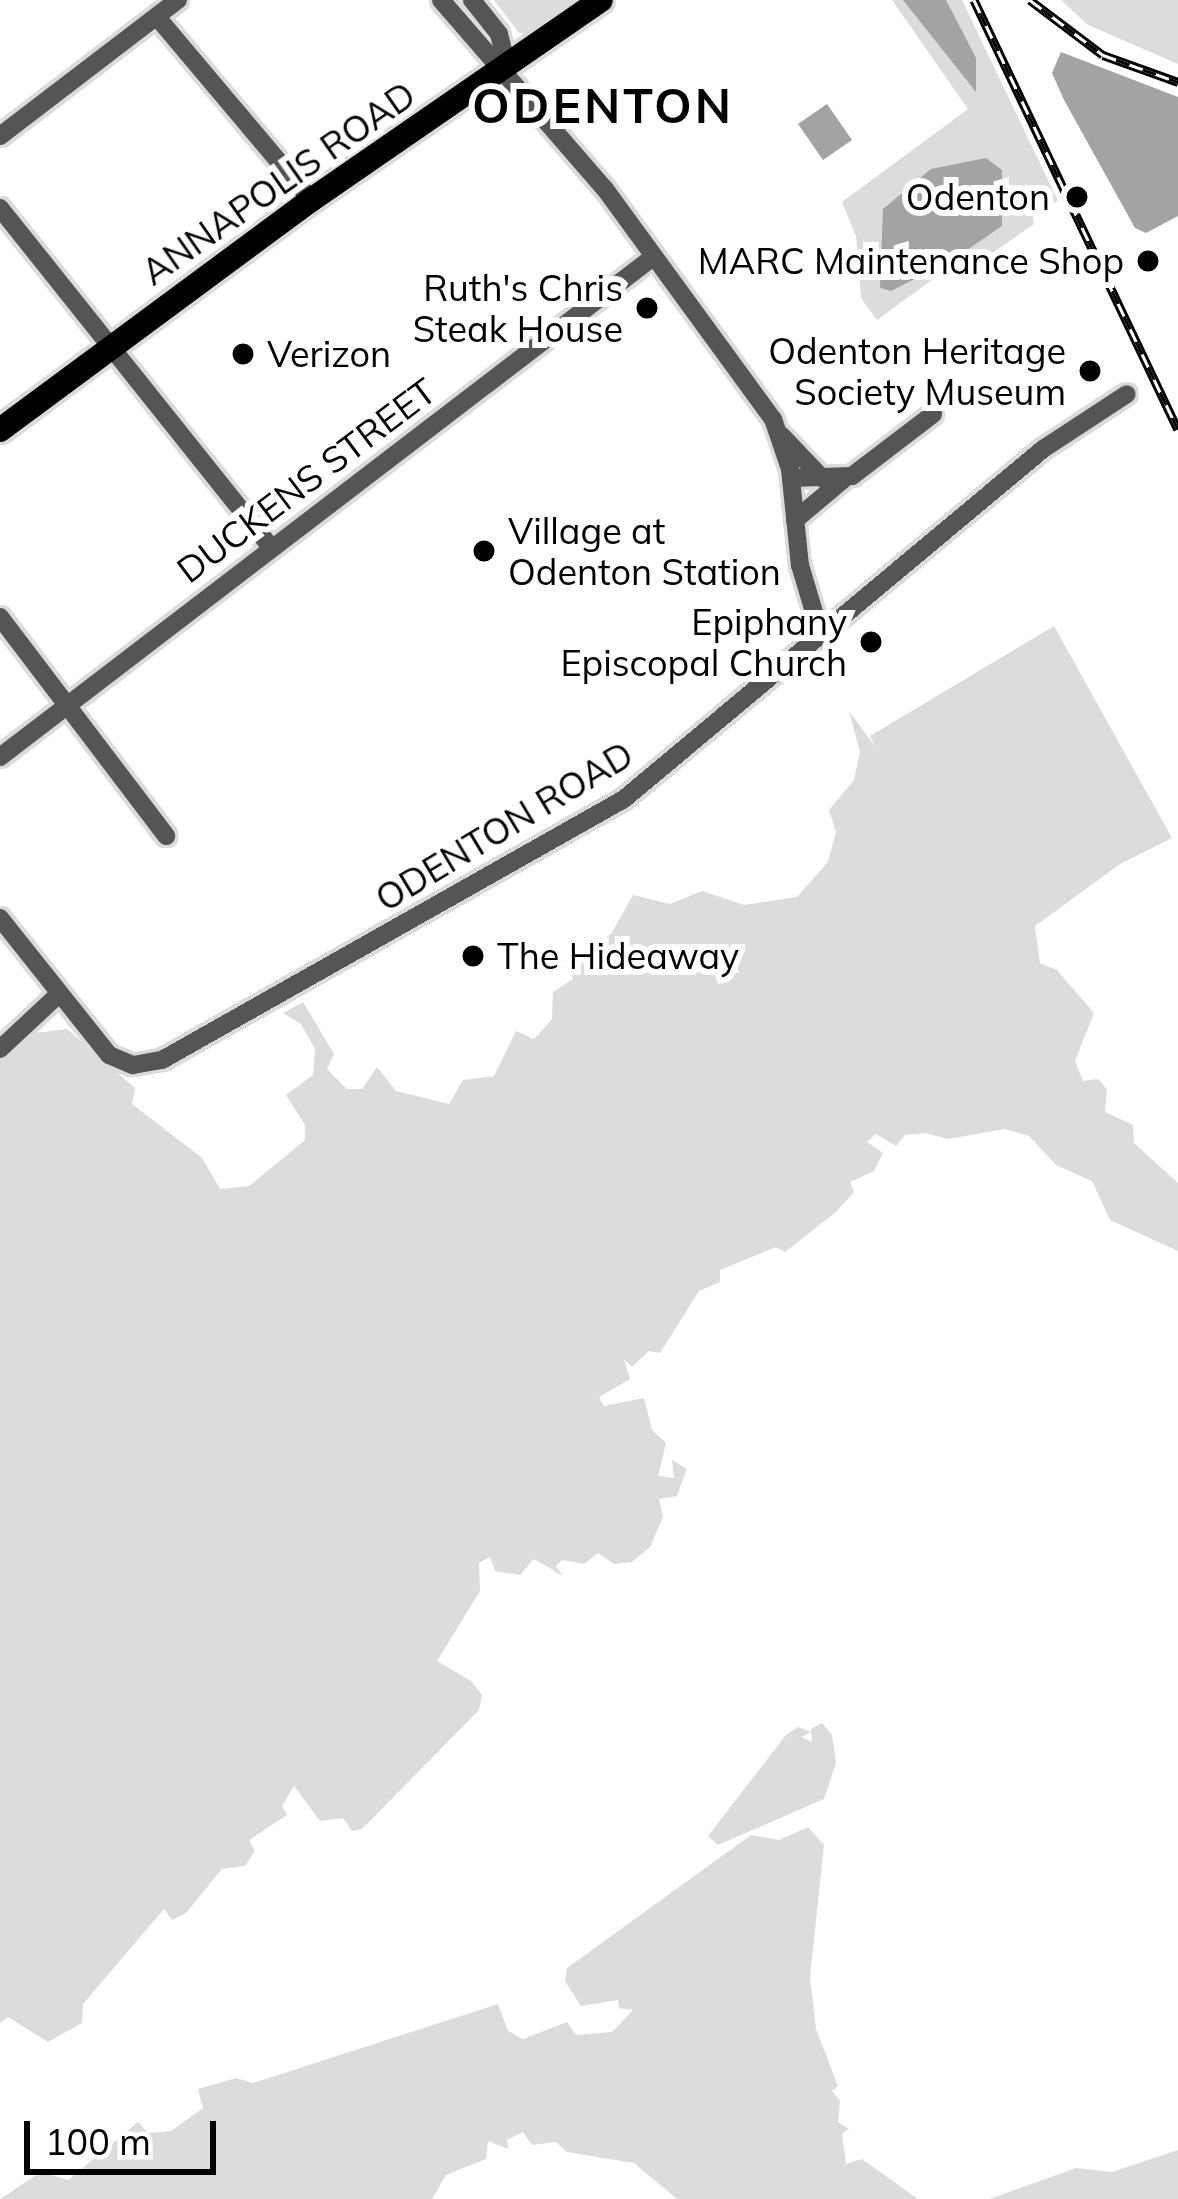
<!DOCTYPE html>
<html>
<head>
<meta charset="utf-8">
<style>
	body { margin:0 }
	#map { position:relative; width:1178px; height:2199px; overflow:hidden; background:#fff; font-family:Mulish,sans-serif }
	div>[style] { position:absolute }
	[style*='--x'] { left:calc(var(--x)*1px); top:calc(var(--y)*1px); width:calc(var(--w)*1px); rotate:calc(var(--a)*1deg) }
	.green>* { inset:0; background:#dcdcdc }
	.water>* { inset:0; background:#a3a3a3 }
	.roads { filter:drop-shadow(3px 0 #dbdbdb) drop-shadow(-3px 0 #dbdbdb) drop-shadow(0 3px #dbdbdb) drop-shadow(0 -3px #dbdbdb) }
	.minor>* { height:18px; margin:-9px; padding:0 9px; transform-origin:9px; border-radius:9px; background:#555 }
	.major>* { height:24px; margin:-12px; padding:0 12px; transform-origin:12px; border-radius:12px; background:#000 }
	.rail>* { height:9px; margin-top:-4.5px; transform-origin:0; background:repeating-linear-gradient(90deg,#fff 0 14px,#000 0 28px); box-sizing:border-box; border-block:3px solid #000 }
	.dots>* { width:33px; height:33px; translate:-50% -50%; box-sizing:border-box; border:6px solid #fff; border-radius:50% }
	span { translate:-50% -50%; white-space:nowrap; text-align:center; line-height:1.15; -webkit-text-stroke:12px #fff; paint-order:stroke }
	.street-label { font-size:36px; color:#000 }
	.poi-label { font-size:36px; color:#000 }
	.right { translate:-100% -50%; text-align:right }
	.left { translate:0 -50%; text-align:left }
	.district-label { font-size:48px; color:#000; font-weight:700; letter-spacing:3px }
	.scale { position:absolute; left:24px; top:2121px; width:192px; height:54px; box-sizing:border-box; border:6px solid #000; border-top:0; padding-left:15px; font-size:36px; line-height:42px; white-space:nowrap; color:#000; -webkit-text-stroke:9px #fff; paint-order:stroke }
</style>
</head>
<body>
<div id="map">
	<div class="green">
		<div style="clip-path:polygon(494px 0,579px 0,533px 34px,519px 33px)"></div>
		<div style="clip-path:polygon(892px 0,962px 0,1058px 201px,1032px 213px,1034px 224px,955px 279px,947px 269px,877px 320px,861px 298px,856px 236px,842px 202px,968px 109px)"></div>
		<div style="clip-path:polygon(1061px 0,1178px 0,1178px 64px,1088px 25px)"></div>
		<div style="clip-path:polygon(1054px 626px,1172px 838px,1120px 864px,1035px 926px,1040px 963px,1057px 970px,1094px 1013px,1075px 1061px,1083px 1081px,1098px 1079px,1107px 1089px,1105px 1112px,1133px 1125px,1134px 1143px,1178px 1183px,1178px 1251px,1110px 1220px,1092px 1181px,1056px 1165px,1029px 1136px,1005px 1129px,948px 1139px,925px 1133px,905px 1135px,896px 1146px,876px 1134px,867px 1142px,883px 1153px,874px 1171px,850px 1182px,854px 1192px,837px 1211px,785px 1252px,776px 1247px,720px 1270px,720px 1282px,699px 1291px,660px 1353px,649px 1351px,632px 1367px,624px 1359px,630px 1379px,599px 1397px,604px 1406px,644px 1398px,652px 1430px,666px 1443px,658px 1476px,674px 1478px,672px 1460px,687px 1469px,677px 1496px,659px 1499px,663px 1517px,650px 1547px,632px 1562px,614px 1564px,598px 1553px,584px 1564px,562px 1560px,556px 1566px,563px 1576px,534px 1559px,520px 1575px,495px 1571px,490px 1557px,479px 1563px,480px 1591px,437px 1661px,471px 1681px,482px 1695px,479px 1710px,362px 1829px,352px 1831px,343px 1818px,320px 1821px,294px 1786px,282px 1806px,287px 1815px,249px 1840px,255px 1851px,245px 1866px,222px 1869px,186px 1913px,172px 1920px,164px 1909px,83px 2004px,82px 2023px,48px 2042px,8px 2017px,0 2023px,0 1054px,27px 1034px,67px 1029px,135px 1088px,132px 1104px,202px 1158px,220px 1189px,249px 1186px,305px 1140px,305px 1125px,286px 1095px,313px 1075px,315px 1049px,301px 1024px,283px 1013px,303px 1002px,334px 1054px,327px 1069px,347px 1089px,362px 1089px,377px 1067px,396px 1091px,449px 1104px,463px 1080px,494px 1076px,516px 1031px,534px 1039px,552px 1019px,553px 992px,573px 979px,565px 960px,611px 934px,633px 895px,670px 904px,702px 891px,744px 905px,797px 897px,828px 862px,836px 832px,829px 810px,854px 780px,860px 752px,849px 711px,876px 748px,870px 736px)"></div>
		<div style="clip-path:polygon(822px 1723px,832px 1735px,836px 1763px,824px 1799px,718px 1845px,708px 1836px,786px 1735px,798px 1727px,811px 1732px,801px 1737px,812px 1742px,811px 1729px)"></div>
		<div style="clip-path:polygon(808px 1827px,824px 1845px,810px 1977px,816px 2029px,838px 2086px,832px 2091px,840px 2101px,838px 2122px,849px 2129px,842px 2133px,846px 2164px,862px 2159px,918px 2199px,677px 2199px,634px 2163px,567px 2152px,556px 2142px,532px 2145px,523px 2132px,507px 2140px,508px 2149px,488px 2141px,486px 2159px,446px 2175px,432px 2199px,0 2199px,41px 2172px,68px 2180px,138px 2122px,148px 2133px,171px 2131px,203px 2108px,198px 2089px,236px 2078px,253px 2083px,498px 2004px,508px 2031px,523px 2039px,567px 2022px,576px 2035px,612px 2032px,633px 2010px,619px 2008px,618px 2000px,581px 2006px,565px 1981px,567px 1968px,751px 1835px,779px 1840px)"></div>
		<div style="clip-path:polygon(1178px 2150px,1178px 2199px,989px 2199px,1076px 2168px,1112px 2172px)"></div>
	</div>
	<div class="water">
		<div style="clip-path:polygon(903px 0,946px 0,976px 58px,976px 92px)"></div>
		<div style="clip-path:polygon(1061px 52px,1178px 97px,1178px 216px,1146px 233px,1135px 228px,1064px 100px,1052px 73px)"></div>
		<div style="clip-path:polygon(827px 104px,852px 140px,823px 160px,798px 124px)"></div>
		<div style="clip-path:polygon(986px 158px,1002px 170px,1002px 226px,954px 259px,891px 291px,880px 288px,883px 209px,931px 169px)"></div>
	</div>
	<div class="roads">
		<div class="minor">
			<div style="--x:441;--y:0;--w:250;--a:49.1"></div>
			<div style="--x:605;--y:189;--w:285;--a:53.9"></div>
			<div style="--x:773;--y:419;--w:53;--a:71.2"></div>
			<div style="--x:790;--y:469;--w:97;--a:84.1"></div>
			<div style="--x:800;--y:565;--w:70;--a:73.4"></div>
			<div style="--x:472;--y:0;--w:43;--a:51.5"></div>
			<div style="--x:499;--y:34;--w:34;--a:76"></div>
			<div style="--x:157;--y:17;--w:239;--a:49.9"></div>
			<div style="--x:0;--y:136;--w:224;--a:-37.4"></div>
			<div style="--x:0;--y:208;--w:435;--a:51.4"></div>
			<div style="--x:781;--y:435;--w:61;--a:46.3"></div>
			<div style="--x:791;--y:478;--w:61;--a:-1.9"></div>
			<div style="--x:852;--y:476;--w:102;--a:-37.4"></div>
			<div style="--x:795;--y:520;--w:64;--a:-39.9"></div>
			<div style="--x:0;--y:617;--w:275;--a:52.8"></div>
			<div style="--x:0;--y:757;--w:822;--a:-37.44"></div>
			<div style="--x:0;--y:918;--w:175;--a:51.5"></div>
			<div style="--x:109;--y:1055;--w:26;--a:23"></div>
			<div style="--x:133;--y:1065;--w:29;--a:-10"></div>
			<div style="--x:162;--y:1060;--w:531;--a:-29.46"></div>
			<div style="--x:624;--y:799;--w:546;--a:-39.87"></div>
			<div style="--x:1043;--y:449;--w:100;--a:-33.2"></div>
			<div style="--x:0;--y:1049;--w:81;--a:-43"></div>
		</div>
		<div class="major">
			<div style="--x:0;--y:430;--w:387;--a:-36.5"></div>
			<div style="--x:311;--y:200;--w:352;--a:-34.6"></div>
		</div>
	</div>
	<div class="rail">
		<div style="--x:974;--y:0;--w:475;--a:64.6"></div>
		<div style="--x:1030;--y:0;--w:91;--a:37"></div>
		<div style="--x:1103;--y:55;--w:80;--a:19.8"></div>
	</div>
	<div class="dots">
		<div style="left:1077px;top:197px;background:#000"></div>
		<div style="left:1148px;top:261px;background:#000"></div>
		<div style="left:647px;top:308px;background:#000"></div>
		<div style="left:243px;top:354px;background:#000"></div>
		<div style="left:1090px;top:371px;background:#000"></div>
		<div style="left:484px;top:551px;background:#000"></div>
		<div style="left:871px;top:642px;background:#000"></div>
		<div style="left:473px;top:956px;background:#000"></div>
	</div>
	<div class="street-label">
		<span style="left:278px;top:183px;rotate:-35deg">ANNAPOLIS ROAD</span>
		<span style="left:306px;top:480px;rotate:-37deg">DUCKENS STREET</span>
		<span style="left:504px;top:826px;rotate:-31deg">ODENTON ROAD</span>
	</div>
	<div class="poi-label">
		<span class="right" style="left:1050px;top:197px">Odenton</span>
		<span class="right" style="left:1124px;top:261px">MARC Maintenance Shop</span>
		<span class="right" style="left:623px;top:308px">Ruth's Chris<br>Steak House</span>
		<span class="right" style="left:1066px;top:371px">Odenton Heritage<br>Society Museum</span>
		<span class="left" style="left:267px;top:354px">Verizon</span>
		<span class="left" style="left:508px;top:551px">Village at<br>Odenton Station</span>
		<span class="right" style="left:847px;top:642px">Epiphany<br>Episcopal Church</span>
		<span class="left" style="left:497px;top:956px">The Hideaway</span>
	</div>
	<div class="district-label">
		<span style="left:603px;top:106px">ODENTON</span>
	</div>
	<div class="scale">100 m</div>
</div>
</body>
</html>
